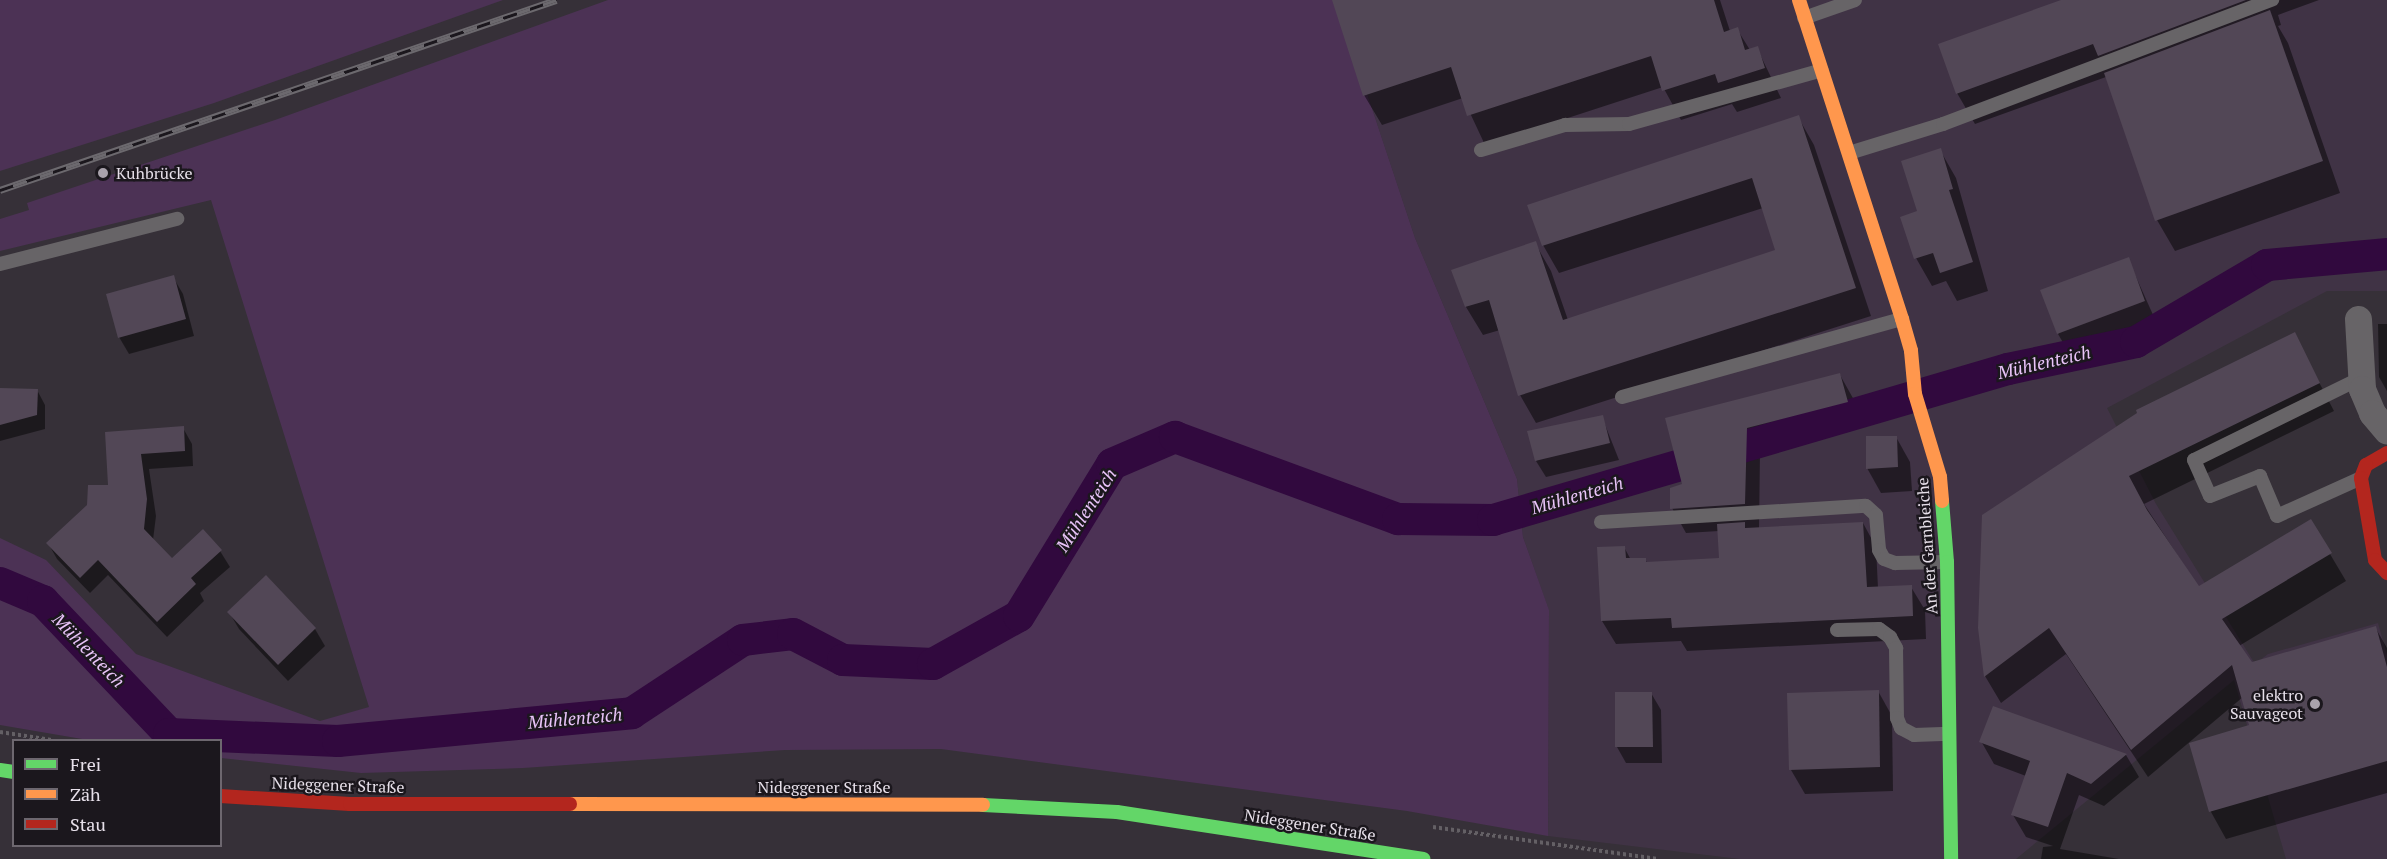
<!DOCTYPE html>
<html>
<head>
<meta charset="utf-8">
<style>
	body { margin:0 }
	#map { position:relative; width:2387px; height:859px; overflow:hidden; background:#363038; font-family:"PT Serif",serif }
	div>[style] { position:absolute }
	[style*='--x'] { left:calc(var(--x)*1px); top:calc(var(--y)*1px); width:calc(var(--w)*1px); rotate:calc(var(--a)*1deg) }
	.built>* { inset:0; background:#403345 }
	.green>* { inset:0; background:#4c3255 }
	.shadow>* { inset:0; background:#0007 }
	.canal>* { height:32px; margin:-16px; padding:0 16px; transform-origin:16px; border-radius:16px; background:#31093e }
	.building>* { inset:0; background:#524756 }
	.path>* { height:4px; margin-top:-2px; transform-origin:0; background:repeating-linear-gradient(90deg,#646065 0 3px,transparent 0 6px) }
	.lane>* { height:14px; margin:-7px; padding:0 7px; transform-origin:7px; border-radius:7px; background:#676467 }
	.street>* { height:27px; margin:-13.5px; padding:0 13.5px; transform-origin:13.5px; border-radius:13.5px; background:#676467 }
	.fast>* { height:14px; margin:-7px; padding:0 7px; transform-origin:7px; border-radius:7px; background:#63d668 }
	.slow>* { height:14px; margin:-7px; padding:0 7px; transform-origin:7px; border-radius:7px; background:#ff974d }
	.jam>* { height:14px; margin:-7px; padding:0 7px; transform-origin:7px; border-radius:7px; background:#b3261e }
	.rail>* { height:7px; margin-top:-3.5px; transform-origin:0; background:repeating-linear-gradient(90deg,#1b171d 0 14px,#6c696e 0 28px); box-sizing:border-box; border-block:2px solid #6c696e }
	.dots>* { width:16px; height:16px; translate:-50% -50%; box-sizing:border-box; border:3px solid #1b171d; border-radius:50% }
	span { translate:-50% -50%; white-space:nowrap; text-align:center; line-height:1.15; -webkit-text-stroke:5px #1b171d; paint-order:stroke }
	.poi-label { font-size:16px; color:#e7e0ea }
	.left { translate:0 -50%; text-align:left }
	.right { translate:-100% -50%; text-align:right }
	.street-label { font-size:16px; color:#e7e0ea }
	.water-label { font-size:18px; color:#e9c4f9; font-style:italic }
	.legend { position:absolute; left:12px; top:739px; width:210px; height:108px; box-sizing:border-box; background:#1b171d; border:2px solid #6d676f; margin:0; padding:8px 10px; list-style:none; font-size:18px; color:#e7e0ea }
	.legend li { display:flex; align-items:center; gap:12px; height:30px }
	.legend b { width:30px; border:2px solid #6d676f }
</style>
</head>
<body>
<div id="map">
	<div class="built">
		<div style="clip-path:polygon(1336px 0,2387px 0,2387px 291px,2327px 291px,2107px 408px,2156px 504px,2255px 664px,2268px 654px,2378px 623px,2387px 655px,2387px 859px,2286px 859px,2234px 680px,2016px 859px,1740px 859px,1548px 836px,1549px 611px,1523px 537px,1517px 479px,1415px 238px)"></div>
	</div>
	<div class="green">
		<div style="clip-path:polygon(0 0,503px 0,214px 103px,0 171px)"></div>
		<div style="clip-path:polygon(608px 0,1336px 0,1415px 238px,1517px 479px,1523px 537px,1549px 610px,1548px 836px,1407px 811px,941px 749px,785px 750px,523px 768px,361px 773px,221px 758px,220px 740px,88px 740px,0 725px,0 538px,46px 560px,136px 654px,320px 721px,369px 707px,211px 200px,0 251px,0 219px,29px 210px,27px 203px,275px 120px)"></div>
	</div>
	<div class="shadow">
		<div style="clip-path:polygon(1334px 0,1720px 0,1730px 31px,1737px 29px,1750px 50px,1757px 48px,1781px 98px,1737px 112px,1732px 104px,1681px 120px,1663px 87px,1485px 145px,1463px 98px,1382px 125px,1364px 95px)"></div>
		<div style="clip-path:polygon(2065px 0,2319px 0,2278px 15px,2281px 25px,2278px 26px,2288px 43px,2340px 193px,2175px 251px,2157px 220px,2106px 77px,1975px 124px,1957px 93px)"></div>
		<div style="clip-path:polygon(1798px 117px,1814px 145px,1871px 316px,1536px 423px,1520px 395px,1500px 330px,1483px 335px,1466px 307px,1453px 271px,1535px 243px,1551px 271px,1568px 320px,1777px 251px,1763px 208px,1559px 273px,1543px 245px)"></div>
		<div style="clip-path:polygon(1940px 150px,1956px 178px,1988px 291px,1957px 301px,1946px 281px,1932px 286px,1916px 258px,1919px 212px)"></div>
		<div style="clip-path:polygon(2128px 259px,2158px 326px,2072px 358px,2058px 334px)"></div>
		<div style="clip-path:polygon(173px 277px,183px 294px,194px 336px,129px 354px,119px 337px)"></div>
		<div style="clip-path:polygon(2378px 324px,2387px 324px,2387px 391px,2379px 377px)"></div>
		<div style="clip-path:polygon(2294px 334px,2334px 411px,2144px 504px,2199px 588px,2330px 554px,2346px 581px,2239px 646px,2251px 664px,2375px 627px,2387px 648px,2387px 793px,2226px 839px,2211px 812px,2191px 744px,2251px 726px,2243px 697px,2148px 777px,2066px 654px,2001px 703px,1985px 676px,1979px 628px,1983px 516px)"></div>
		<div style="clip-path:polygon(1840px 375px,1854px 400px,1861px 427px,1760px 453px,1759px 529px,1863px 523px,1876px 547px,1878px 588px,1911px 587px,1925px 610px,1926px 639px,1687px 651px,1681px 641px,1616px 644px,1602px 621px,1624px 547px,1631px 560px,1645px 559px,1647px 563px,1720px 560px,1719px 531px,1686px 533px,1672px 508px,1684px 485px,1667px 419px)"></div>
		<div style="clip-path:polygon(0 390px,37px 390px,45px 405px,45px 429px,0 441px)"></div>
		<div style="clip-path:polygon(1602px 417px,1619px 460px,1546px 477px,1536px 461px)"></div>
		<div style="clip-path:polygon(183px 428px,192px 444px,193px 466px,149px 469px,156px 516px,153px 540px,172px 560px,220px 551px,230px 567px,200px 593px,204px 601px,167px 637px,108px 575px,90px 593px,57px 559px,48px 543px,110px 486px,106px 433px)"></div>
		<div style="clip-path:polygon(1896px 437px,1910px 462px,1912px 491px,1881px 493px,1867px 468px)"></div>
		<div style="clip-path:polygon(266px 577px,315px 629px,325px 646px,288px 681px,239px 629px,229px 612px)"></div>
		<div style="clip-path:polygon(1878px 691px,1892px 716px,1893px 791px,1805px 794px,1791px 770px)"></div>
		<div style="clip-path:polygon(1651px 693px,1661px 710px,1662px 763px,1626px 763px,1617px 747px)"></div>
		<div style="clip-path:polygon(1994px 708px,2126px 755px,2139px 777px,2104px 806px,2079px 795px,2060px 849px,2119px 859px,2041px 859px,2043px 847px,2053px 846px,2026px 837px,2013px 815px,2026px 776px,1994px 764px,1981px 741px)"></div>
	</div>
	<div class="canal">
		<div style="--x:0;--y:583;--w:47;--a:22.7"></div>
		<div style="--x:43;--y:601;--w:183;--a:46.5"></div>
		<div style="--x:169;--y:734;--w:169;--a:2.4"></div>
		<div style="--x:338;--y:741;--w:295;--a:-5.4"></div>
		<div style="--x:632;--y:713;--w:133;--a:-33.3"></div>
		<div style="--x:743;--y:640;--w:50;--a:-6.8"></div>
		<div style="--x:793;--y:634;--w:56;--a:27.5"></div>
		<div style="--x:843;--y:660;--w:90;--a:2.5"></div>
		<div style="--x:933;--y:664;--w:98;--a:-29.2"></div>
		<div style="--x:1019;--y:616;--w:178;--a:-58.5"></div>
		<div style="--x:1112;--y:464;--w:69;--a:-23.2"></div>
		<div style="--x:1175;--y:437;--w:238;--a:20.2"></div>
		<div style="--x:1398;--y:519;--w:95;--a:0.6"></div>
		<div style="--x:1493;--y:520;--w:537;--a:-16.34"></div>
		<div style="--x:2008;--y:369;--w:131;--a:-11.9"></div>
		<div style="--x:2136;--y:342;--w:152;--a:-30.4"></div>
		<div style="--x:2267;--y:265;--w:121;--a:-5.2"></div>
	</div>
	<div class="building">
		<div style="clip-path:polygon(1332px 0,1714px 0,1724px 32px,1738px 27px,1745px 50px,1758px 46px,1765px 68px,1718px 83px,1715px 74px,1662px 91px,1651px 56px,1467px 116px,1451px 67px,1363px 96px)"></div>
		<div style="clip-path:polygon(2061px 0,2246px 0,2098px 56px,2093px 44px,1956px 94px,1938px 44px)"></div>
		<div style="clip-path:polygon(2270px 10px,2323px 161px,2155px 221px,2104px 73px)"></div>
		<div style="clip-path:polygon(1799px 115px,1856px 288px,1518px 396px,1489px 300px,1465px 307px,1451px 270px,1536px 241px,1563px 320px,1775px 250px,1752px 178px,1542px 246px,1527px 205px)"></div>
		<div style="clip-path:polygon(1941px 148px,1953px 189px,1949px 190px,1973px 262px,1940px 273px,1933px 253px,1914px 259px,1900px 217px,1917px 211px,1901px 161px)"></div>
		<div style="clip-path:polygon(2129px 257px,2145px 301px,2057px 334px,2040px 290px)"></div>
		<div style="clip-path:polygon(174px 275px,186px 319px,118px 338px,106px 294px)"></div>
		<div style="clip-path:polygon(2295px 332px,2320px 383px,2129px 476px,2147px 510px,2199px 586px,2311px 519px,2332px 553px,2222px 619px,2252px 662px,2376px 626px,2387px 667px,2387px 761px,2209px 812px,2189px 743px,2249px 725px,2232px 665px,2131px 750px,2049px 628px,1984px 677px,1978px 628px,1982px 515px,2137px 413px,2136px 410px)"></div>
		<div style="clip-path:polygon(1840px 373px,1848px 402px,1747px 428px,1745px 504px,1670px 509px,1670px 488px,1682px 484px,1665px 418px)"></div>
		<div style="clip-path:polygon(0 388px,38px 389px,37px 415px,0 425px)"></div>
		<div style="clip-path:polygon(1603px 415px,1610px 443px,1535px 461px,1527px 431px)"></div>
		<div style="clip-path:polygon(184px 426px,185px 451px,141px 454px,147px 499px,144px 529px,172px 558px,203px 529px,222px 550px,191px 578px,196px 584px,157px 622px,98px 560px,80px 578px,46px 543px,87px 505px,88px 485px,108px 485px,105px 432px)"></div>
		<div style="clip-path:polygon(1866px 436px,1897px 436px,1898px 467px,1866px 469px)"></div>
		<div style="clip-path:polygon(1745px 522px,1745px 528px,1863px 522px,1867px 587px,1912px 585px,1913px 616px,1672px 628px,1671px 618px,1601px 621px,1597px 547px,1625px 546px,1626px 558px,1646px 558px,1646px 562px,1719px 558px,1717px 524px)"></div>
		<div style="clip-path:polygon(266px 575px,316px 628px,278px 665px,227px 612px)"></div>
		<div style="clip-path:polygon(1879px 690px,1880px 767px,1789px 770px,1787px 693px)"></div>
		<div style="clip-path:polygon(1615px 692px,1652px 692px,1653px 747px,1615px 747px)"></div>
		<div style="clip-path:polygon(1993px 706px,2127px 754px,2091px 784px,2067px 773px,2048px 827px,2011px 815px,2030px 761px,1979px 742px)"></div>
	</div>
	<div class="path">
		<div style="--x:0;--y:732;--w:52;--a:8.9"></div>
		<div style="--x:1433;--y:827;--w:227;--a:8.1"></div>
	</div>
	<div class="lane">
		<div style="--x:1804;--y:18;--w:54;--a:-19.4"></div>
		<div style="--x:1481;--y:150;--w:88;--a:-16.6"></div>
		<div style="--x:1565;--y:125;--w:64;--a:-0.9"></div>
		<div style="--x:1629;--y:124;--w:200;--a:-15.6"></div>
		<div style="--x:1849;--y:153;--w:98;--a:-17.1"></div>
		<div style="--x:1943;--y:124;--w:352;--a:-20.7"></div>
		<div style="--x:0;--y:264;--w:183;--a:-14.3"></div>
		<div style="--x:2361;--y:378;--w:186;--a:153.8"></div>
		<div style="--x:2194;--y:460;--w:39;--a:66"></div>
		<div style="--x:2210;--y:496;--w:54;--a:-21.8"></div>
		<div style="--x:2260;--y:476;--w:43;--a:67"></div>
		<div style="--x:2277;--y:516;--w:92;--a:-24.3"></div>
		<div style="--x:1622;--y:397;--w:291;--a:-15.6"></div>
		<div style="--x:1601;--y:522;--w:265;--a:-3.5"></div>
		<div style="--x:1866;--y:506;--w:13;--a:42"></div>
		<div style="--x:1876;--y:515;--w:35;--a:85"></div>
		<div style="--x:1879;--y:550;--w:10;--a:61"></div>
		<div style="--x:1884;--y:559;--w:12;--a:20"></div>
		<div style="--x:1895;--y:563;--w:52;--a:-1.1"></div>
		<div style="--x:1837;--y:630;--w:42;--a:-1.4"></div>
		<div style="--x:1879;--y:629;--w:14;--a:36"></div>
		<div style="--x:1890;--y:637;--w:13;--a:61"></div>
		<div style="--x:1896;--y:648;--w:70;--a:89.2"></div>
		<div style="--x:1897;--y:718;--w:11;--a:68"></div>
		<div style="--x:1901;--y:728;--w:15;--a:28"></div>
		<div style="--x:1914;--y:735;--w:35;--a:-2"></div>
	</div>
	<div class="street">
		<div style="--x:2358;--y:319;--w:70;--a:86.7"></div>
		<div style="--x:2362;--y:389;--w:26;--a:67"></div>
		<div style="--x:2372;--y:413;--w:23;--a:50"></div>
	</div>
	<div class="fast">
		<div style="--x:1942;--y:501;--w:61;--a:85.3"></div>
		<div style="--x:1947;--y:562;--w:297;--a:89.2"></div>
		<div style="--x:0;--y:770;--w:14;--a:8"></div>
		<div style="--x:983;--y:805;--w:134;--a:3"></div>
		<div style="--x:1117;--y:812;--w:310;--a:8.7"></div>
	</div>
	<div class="slow">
		<div style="--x:1799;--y:0;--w:335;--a:72.1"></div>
		<div style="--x:1902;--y:319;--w:33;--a:74"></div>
		<div style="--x:1911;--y:351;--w:43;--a:84.7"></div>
		<div style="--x:1915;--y:394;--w:87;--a:73.2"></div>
		<div style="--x:1940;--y:477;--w:24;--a:85"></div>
		<div style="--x:570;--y:804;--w:413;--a:0.1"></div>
	</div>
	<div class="jam">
		<div style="--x:2387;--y:453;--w:24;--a:150"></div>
		<div style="--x:2366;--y:465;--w:14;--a:111"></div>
		<div style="--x:2361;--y:478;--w:83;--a:80.3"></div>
		<div style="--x:2375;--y:560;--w:18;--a:47"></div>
		<div style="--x:220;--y:796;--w:130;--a:3.5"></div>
		<div style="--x:350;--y:804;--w:220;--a:0"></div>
	</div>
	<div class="rail">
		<div style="--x:0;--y:190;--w:588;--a:-18.87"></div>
	</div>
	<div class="dots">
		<div style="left:103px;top:173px;background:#a9a2ac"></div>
		<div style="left:2315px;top:704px;background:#a9a2ac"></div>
	</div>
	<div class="poi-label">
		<span class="left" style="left:116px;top:173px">Kuhbrücke</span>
		<span class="right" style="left:2303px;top:704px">elektro<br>Sauvageot</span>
	</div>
	<div class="street-label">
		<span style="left:1927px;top:546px;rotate:-94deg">An der Garnbleiche</span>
		<span style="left:338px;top:785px;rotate:2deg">Nideggener Straße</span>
		<span style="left:824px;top:787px">Nideggener Straße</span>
		<span style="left:1310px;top:825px;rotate:9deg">Nideggener Straße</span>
	</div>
	<div class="water-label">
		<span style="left:2044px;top:362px;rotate:-13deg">Mühlenteich</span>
		<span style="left:1577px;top:495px;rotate:-16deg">Mühlenteich</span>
		<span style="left:1086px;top:510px;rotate:-57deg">Mühlenteich</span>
		<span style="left:89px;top:650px;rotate:46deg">Mühlenteich</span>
		<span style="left:575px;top:718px;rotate:-5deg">Mühlenteich</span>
	</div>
	<ul class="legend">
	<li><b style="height:8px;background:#63d668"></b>Frei</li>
	<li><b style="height:8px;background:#ff974d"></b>Zäh</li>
	<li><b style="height:8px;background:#b3261e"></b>Stau</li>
	</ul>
</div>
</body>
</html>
